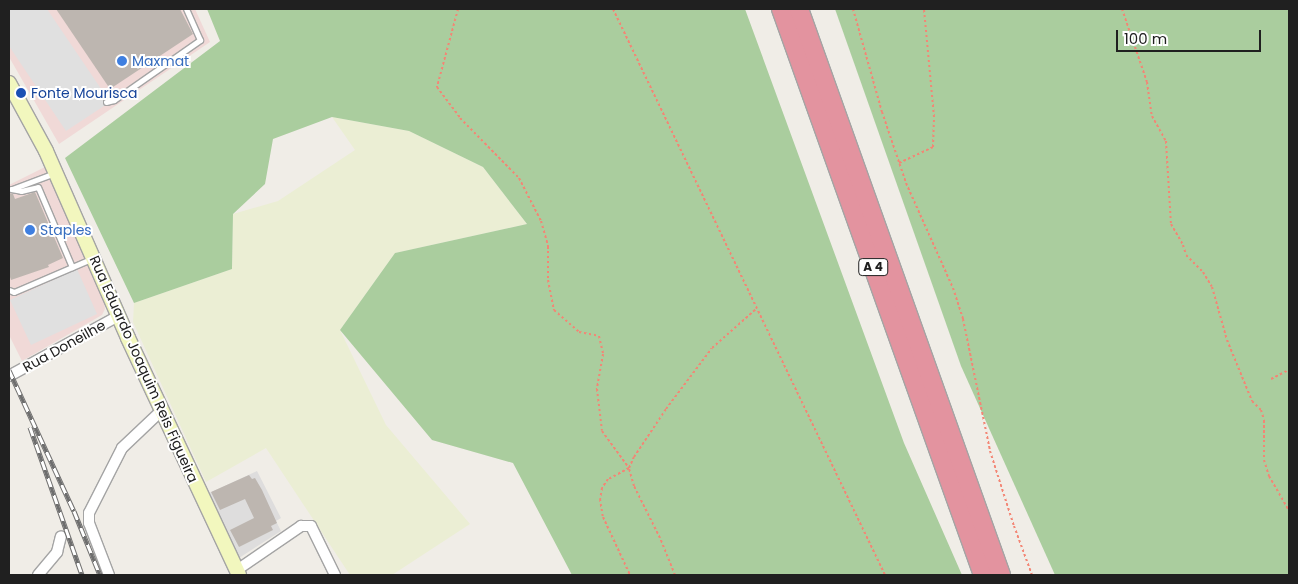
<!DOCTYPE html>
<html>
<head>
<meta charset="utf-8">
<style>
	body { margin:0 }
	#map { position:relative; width:1298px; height:584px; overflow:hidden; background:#f0ede7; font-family:Poppins,sans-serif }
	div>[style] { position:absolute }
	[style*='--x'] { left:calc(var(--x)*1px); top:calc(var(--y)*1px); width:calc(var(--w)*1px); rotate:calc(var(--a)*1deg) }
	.residential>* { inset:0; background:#dedddd }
	.commercial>* { inset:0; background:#f0d9d7 }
	.farmland>* { inset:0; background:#ebeed4 }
	.forest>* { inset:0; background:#aacd9e }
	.parking>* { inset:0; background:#e0e0e0 }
	.building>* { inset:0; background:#bdb6b0 }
	.path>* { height:2px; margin-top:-1px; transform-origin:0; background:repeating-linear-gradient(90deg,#f38675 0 2.5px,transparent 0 5px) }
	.roads { filter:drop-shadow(1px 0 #a4a4a4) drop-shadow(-1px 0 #a4a4a4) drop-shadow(0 1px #a4a4a4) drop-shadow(0 -1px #a4a4a4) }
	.lane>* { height:5px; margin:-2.5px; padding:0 2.5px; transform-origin:2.5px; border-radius:2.5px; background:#fff }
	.street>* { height:10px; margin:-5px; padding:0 5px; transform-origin:5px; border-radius:5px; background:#fff }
	.secondary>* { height:14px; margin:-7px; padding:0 7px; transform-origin:7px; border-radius:7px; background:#f2f7be }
	.highway>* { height:18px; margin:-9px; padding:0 9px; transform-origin:9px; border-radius:9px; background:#e3939f }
	.rail>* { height:5px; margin-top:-2.5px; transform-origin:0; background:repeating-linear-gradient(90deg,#fff 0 9px,#6e6e6e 0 18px); box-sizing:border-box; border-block:1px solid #6e6e6e }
	.dots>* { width:14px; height:14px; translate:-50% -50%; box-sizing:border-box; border:2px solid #fff; border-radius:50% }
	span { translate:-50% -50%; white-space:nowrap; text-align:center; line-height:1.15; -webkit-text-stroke:4px #fff; paint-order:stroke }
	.shield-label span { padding:1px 4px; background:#fff; border:1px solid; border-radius:4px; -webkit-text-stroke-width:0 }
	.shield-label { font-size:12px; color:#202020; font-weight:700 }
	.shop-label { font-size:14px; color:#366cbe }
	.left { translate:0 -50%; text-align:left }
	.transit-label { font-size:14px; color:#164399 }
	.street-label { font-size:14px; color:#202020 }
	.frame { position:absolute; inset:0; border:10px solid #202020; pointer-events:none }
	.scale { position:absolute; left:1116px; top:30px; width:145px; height:22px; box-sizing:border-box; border:2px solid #202020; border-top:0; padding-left:6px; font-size:15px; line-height:18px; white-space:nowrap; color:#202020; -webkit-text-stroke:4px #fff; paint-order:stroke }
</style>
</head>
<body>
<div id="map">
	<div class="residential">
		<div style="clip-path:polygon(257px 471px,281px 518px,276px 521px,281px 531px,239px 558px,207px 494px)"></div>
	</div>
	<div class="commercial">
		<div style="clip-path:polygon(9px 9px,195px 9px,210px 42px,59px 144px,9px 57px)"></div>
		<div style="clip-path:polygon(45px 167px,104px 301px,105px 309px,102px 315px,22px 361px,9px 335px,9px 185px)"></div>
	</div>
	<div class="farmland">
		<div style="clip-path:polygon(332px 117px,409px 131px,483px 167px,527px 224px,395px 253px,340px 330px,386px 425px,470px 524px,392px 575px,350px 575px,266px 448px,206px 482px,133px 322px,134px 303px,232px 269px,233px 214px,278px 201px,355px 150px)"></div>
	</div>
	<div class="forest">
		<div style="clip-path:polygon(207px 9px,745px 9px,904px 443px,962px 575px,572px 575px,513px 463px,432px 440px,340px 330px,395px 253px,527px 224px,483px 167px,409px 131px,332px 117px,273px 139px,265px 184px,233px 214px,232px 269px,134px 303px,65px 158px,220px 41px)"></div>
		<div style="clip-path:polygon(835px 9px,1289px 9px,1289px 575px,1055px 575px,961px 366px)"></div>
	</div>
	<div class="parking">
		<div style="clip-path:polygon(9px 9px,47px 9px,110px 102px,66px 131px,9px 46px)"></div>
		<div style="clip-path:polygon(77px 269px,97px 314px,31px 345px,10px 300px)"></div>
	</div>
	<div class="building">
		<div style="clip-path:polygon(56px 9px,180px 9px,193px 34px,110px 89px)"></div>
		<div style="clip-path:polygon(35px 192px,63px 258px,48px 265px,49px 267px,11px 280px,9px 274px,9px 193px,13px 194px,15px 199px)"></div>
		<div style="clip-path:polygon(249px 475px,252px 479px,255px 478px,262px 490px,277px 523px,271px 526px,273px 530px,239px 547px,230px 530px,254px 518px,245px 499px,220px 510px,211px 492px)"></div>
	</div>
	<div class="path">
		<div style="--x:458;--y:9;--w:81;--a:105.1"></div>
		<div style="--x:437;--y:87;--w:39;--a:53"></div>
		<div style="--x:460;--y:118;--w:84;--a:45.5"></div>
		<div style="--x:519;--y:178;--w:48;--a:62.9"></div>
		<div style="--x:541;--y:221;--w:26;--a:74"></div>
		<div style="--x:548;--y:246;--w:34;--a:90"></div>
		<div style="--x:548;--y:280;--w:31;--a:79"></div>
		<div style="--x:554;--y:310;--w:33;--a:41"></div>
		<div style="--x:579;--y:332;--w:20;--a:11"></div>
		<div style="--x:599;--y:336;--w:18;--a:77"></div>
		<div style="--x:603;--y:354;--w:36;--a:100"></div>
		<div style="--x:597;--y:389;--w:42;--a:83.2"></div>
		<div style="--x:602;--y:431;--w:46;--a:53.9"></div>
		<div style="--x:629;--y:468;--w:24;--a:152"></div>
		<div style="--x:608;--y:479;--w:11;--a:124"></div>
		<div style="--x:602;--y:488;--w:11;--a:100"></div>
		<div style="--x:600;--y:499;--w:18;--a:81"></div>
		<div style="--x:603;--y:517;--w:64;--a:65"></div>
		<div style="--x:613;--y:9;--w:628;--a:64.33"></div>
		<div style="--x:853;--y:9;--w:107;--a:74.3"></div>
		<div style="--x:882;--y:112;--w:75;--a:71.3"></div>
		<div style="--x:906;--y:183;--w:115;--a:65.9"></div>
		<div style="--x:953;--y:288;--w:33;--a:72"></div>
		<div style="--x:963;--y:319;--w:135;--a:78.4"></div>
		<div style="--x:990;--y:451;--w:79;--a:72.3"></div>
		<div style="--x:1014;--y:526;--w:52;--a:69.8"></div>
		<div style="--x:1122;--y:9;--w:77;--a:71.1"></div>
		<div style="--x:1147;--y:82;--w:34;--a:82"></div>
		<div style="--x:1152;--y:116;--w:29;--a:61"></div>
		<div style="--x:1166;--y:141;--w:83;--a:86.6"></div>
		<div style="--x:1171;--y:224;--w:24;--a:60"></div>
		<div style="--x:1183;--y:245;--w:10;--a:73"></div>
		<div style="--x:1186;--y:255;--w:24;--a:45"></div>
		<div style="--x:1203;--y:272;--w:17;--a:59"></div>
		<div style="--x:1212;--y:287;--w:55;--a:74.2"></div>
		<div style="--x:1227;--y:340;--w:66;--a:67.7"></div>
		<div style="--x:1252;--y:401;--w:13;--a:45"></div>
		<div style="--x:1261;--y:410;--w:10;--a:73"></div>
		<div style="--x:1264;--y:420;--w:40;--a:90"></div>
		<div style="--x:1264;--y:460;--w:17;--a:73"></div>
		<div style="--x:1269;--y:476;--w:39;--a:60"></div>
		<div style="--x:899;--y:163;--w:38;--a:-25"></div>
		<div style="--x:933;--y:147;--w:30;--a:-88"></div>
		<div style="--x:934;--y:117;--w:108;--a:-95.3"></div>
		<div style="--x:1271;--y:379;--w:20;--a:-27"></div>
		<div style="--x:675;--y:575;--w:40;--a:-112"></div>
		<div style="--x:660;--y:538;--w:58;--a:-116.6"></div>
		<div style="--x:634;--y:486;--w:19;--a:-106"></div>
		<div style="--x:629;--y:468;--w:12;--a:-66"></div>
		<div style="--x:634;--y:457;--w:58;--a:-56.3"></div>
		<div style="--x:666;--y:409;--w:76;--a:-53"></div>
		<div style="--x:712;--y:348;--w:60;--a:-41.6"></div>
	</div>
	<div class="roads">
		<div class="lane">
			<div style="--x:106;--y:102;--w:8;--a:-14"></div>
			<div style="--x:114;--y:100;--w:105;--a:-34.9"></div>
			<div style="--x:200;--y:40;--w:34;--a:-114"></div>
			<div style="--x:11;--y:189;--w:10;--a:11"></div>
			<div style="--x:21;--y:191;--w:17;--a:-13"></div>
			<div style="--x:38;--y:187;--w:87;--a:67"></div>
			<div style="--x:12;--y:189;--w:46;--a:-20.4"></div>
			<div style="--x:9;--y:290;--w:5;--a:22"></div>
			<div style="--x:14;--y:292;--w:84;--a:-23.2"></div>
		</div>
		<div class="street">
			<div style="--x:9;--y:376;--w:124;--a:-28.8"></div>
			<div style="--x:237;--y:570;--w:78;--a:-34.5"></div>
			<div style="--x:301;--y:526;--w:10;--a:0"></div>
			<div style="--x:311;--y:526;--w:55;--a:63.9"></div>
			<div style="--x:38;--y:575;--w:30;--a:-50"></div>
			<div style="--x:57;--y:552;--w:16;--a:-76"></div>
			<div style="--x:109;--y:575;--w:56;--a:-111"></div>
			<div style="--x:89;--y:523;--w:10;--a:-90"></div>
			<div style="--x:89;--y:513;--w:73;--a:-63.1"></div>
			<div style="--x:122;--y:448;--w:54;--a:-43.5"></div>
		</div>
		<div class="secondary">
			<div style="--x:9;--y:83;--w:77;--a:61.4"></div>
			<div style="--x:46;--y:151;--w:204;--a:66.3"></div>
			<div style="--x:128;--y:338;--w:262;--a:64.9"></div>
		</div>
		<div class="highway">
			<div style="--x:781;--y:9;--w:601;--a:70.36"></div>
			<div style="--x:799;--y:9;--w:601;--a:70.36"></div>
		</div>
	</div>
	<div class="rail">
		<div style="--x:9;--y:370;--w:155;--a:65.3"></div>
		<div style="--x:74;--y:511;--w:69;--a:67.9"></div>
		<div style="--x:30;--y:427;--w:157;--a:70.6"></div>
	</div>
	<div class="dots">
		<div style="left:122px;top:61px;background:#3f7fe0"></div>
		<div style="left:21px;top:93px;background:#1a4fb4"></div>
		<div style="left:30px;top:230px;background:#3f7fe0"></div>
	</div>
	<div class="shield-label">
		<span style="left:873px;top:267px">A 4</span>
	</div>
	<div class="shop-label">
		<span class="left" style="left:132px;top:61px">Maxmat</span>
		<span class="left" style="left:40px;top:230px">Staples</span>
	</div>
	<div class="transit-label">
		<span class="left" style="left:31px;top:93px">Fonte Mourisca</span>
	</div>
	<div class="street-label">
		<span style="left:64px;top:346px;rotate:-29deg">Rua Doneilhe</span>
		<span style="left:144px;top:369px;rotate:66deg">Rua Eduardo Joaquim Reis Figueira</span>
	</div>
	<div class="frame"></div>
	<div class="scale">100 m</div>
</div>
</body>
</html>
